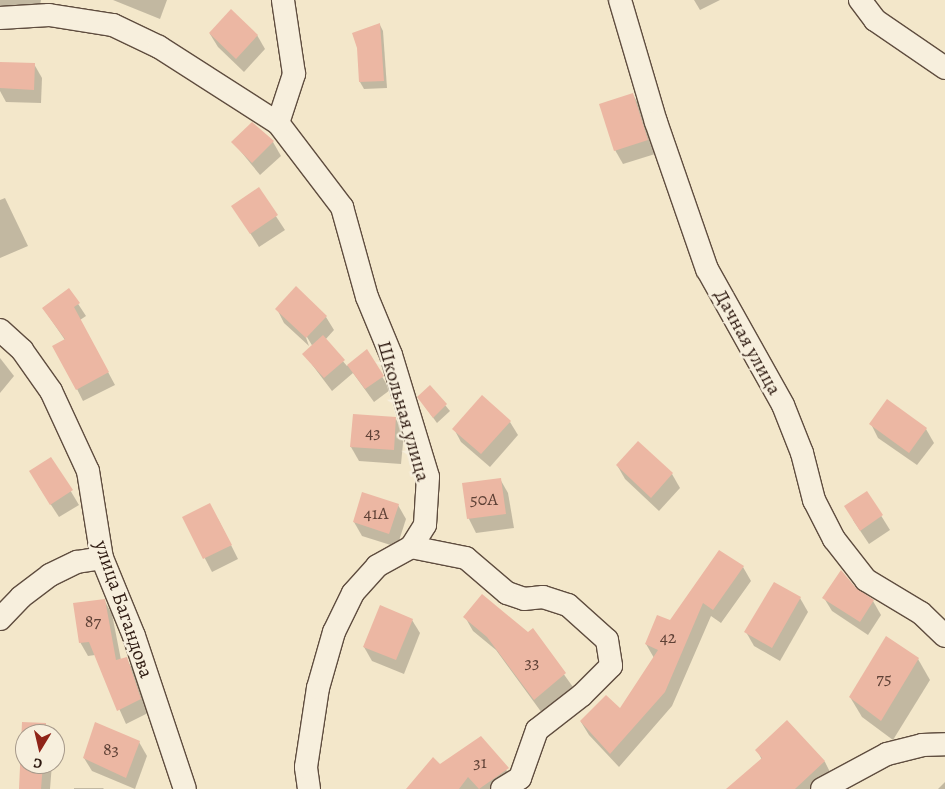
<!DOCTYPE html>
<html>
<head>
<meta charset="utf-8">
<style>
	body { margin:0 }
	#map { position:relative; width:945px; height:789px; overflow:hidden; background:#f3e7ca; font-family:Alegreya,serif }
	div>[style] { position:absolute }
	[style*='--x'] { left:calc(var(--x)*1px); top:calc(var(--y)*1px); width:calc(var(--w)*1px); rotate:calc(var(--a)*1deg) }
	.shadow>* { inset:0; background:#0003 }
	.building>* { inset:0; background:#ecb7a3 }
	.roads { filter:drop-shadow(1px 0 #5f4d3f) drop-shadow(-1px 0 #5f4d3f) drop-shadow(0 1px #5f4d3f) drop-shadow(0 -1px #5f4d3f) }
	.minor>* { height:22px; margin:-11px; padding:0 11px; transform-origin:11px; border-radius:11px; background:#f7efdd }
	span { translate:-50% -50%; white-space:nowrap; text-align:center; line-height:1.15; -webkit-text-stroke:5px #f7efdd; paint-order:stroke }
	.number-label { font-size:18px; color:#5e4136 }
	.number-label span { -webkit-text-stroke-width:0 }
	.street-label { font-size:20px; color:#2e1a11 }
	.north { position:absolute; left:15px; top:724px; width:50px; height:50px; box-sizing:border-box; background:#f7efdd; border:1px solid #a79a8b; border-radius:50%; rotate:189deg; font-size:14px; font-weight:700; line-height:20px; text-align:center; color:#2e1a11 }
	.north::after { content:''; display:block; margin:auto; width:18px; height:22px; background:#8f2418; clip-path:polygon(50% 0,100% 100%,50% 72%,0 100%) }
</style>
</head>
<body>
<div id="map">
	<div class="shadow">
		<div style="clip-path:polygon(0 0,41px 0,38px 16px,0 8px)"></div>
		<div style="clip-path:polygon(113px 0,167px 0,160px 19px)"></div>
		<div style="clip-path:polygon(694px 0,720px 0,700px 10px)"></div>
		<div style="clip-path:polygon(380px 25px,383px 31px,387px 88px,364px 89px,360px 82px,358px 48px)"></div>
		<div style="clip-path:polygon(210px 34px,257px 35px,265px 49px,244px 72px,218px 47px)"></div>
		<div style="clip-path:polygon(0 63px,34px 64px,42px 78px,41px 103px,6px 102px,0 91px)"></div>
		<div style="clip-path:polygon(633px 95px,641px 108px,655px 154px,623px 164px,615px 150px)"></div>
		<div style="clip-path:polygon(233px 142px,273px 142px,281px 156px,260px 175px)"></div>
		<div style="clip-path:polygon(258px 189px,285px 230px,259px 247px,233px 206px)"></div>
		<div style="clip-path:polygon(5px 198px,28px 246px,0 258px,0 200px)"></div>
		<div style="clip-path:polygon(69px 290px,86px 316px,80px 320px,115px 385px,83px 401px,77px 389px,65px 340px,43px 308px)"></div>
		<div style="clip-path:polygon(277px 309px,326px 317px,334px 330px,325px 340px,347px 366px,367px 351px,390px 390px,374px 402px,353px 373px,332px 391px,304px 354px,313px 347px,304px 332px,309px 346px,284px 323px)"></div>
		<div style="clip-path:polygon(0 358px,14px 376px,0 393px)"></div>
		<div style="clip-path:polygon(430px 387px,450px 411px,437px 423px,423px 404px)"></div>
		<div style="clip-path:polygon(396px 419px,404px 433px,401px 464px,359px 461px,351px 447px)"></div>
		<div style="clip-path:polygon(510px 422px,518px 435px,490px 467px,461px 442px,454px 429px)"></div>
		<div style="clip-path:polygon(871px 424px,926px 429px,934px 443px,917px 465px,878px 438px)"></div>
		<div style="clip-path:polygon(638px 443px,672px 474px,680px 488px,659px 511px,625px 479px,617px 465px)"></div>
		<div style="clip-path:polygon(51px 458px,79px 505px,59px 517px,38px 485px)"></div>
		<div style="clip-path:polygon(500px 479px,508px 493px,514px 528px,476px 533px,469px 519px,463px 484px)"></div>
		<div style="clip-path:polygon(867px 493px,890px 530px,869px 544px,853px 520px)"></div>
		<div style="clip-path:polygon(398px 505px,406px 519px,397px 547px,362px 536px,354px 522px)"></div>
		<div style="clip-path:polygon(184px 518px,218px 519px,238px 559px,212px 572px)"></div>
		<div style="clip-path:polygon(743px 567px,751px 581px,721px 623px,711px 616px,672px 706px,619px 767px,589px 735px,581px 722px,621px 710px,654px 658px,646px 644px)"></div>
		<div style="clip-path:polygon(855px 589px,873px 601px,881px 615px,868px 635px,832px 611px,824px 598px)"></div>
		<div style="clip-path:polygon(800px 598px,808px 612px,780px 661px,754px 646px,746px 632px)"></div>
		<div style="clip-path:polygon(104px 600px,112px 614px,121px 660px,126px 658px,134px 672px,148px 713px,126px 724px,95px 655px,88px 656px,80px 642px)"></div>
		<div style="clip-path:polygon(465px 617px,528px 633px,532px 630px,573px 687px,542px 713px,496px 650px,473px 631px)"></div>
		<div style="clip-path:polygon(412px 620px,420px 633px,404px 674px,372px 661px,364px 647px)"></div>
		<div style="clip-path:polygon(886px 638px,918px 659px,930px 680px,893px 740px,862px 717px,850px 697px)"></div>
		<div style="clip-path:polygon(787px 722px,825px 762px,832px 776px,817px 789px,728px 789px,762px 760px,757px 750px)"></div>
		<div style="clip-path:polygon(23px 723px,46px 725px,51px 734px,25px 734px,25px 764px,52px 764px,50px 789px,21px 789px)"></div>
		<div style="clip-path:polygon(480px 738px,516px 782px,506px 789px,418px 789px,440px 766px)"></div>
		<div style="clip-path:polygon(139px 742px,147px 756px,135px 789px,92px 771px,84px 758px)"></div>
		<div style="clip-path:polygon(945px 782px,945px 789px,938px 789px)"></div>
		<div style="clip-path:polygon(74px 788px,103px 788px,104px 789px,74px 789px)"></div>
	</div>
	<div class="building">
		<div style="clip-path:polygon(231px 9px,258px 35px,236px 59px,209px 33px)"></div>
		<div style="clip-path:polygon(380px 23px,384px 81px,359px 82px,357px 48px,352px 33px)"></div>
		<div style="clip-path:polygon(0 62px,35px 63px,34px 90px,0 88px)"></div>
		<div style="clip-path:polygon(633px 93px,648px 140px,614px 151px,599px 104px)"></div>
		<div style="clip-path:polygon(252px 122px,274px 141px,252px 163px,231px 142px)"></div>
		<div style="clip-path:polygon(259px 187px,278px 215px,250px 234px,231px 206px)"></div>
		<div style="clip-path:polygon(296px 286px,327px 316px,306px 338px,275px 309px)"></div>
		<div style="clip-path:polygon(69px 288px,80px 303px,74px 307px,109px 372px,76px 390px,52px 346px,65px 339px,42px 308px)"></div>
		<div style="clip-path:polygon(323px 335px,345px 360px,324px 378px,302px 354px)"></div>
		<div style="clip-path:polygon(367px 349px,384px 376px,365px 389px,347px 365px)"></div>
		<div style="clip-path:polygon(430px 385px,447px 404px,433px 418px,417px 397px)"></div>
		<div style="clip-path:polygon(482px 395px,511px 421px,481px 454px,452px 429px)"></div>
		<div style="clip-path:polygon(887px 399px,927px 428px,909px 453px,869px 424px)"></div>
		<div style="clip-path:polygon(353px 414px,396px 417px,394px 450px,350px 447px)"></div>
		<div style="clip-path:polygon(638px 441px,673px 473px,651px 498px,616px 465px)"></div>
		<div style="clip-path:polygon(51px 457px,73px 490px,50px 505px,29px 471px)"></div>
		<div style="clip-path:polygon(501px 478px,506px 514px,467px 519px,462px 483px)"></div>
		<div style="clip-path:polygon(867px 491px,883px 515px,860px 531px,844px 506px)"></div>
		<div style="clip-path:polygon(362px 492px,399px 504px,389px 534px,353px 522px)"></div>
		<div style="clip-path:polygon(210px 503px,232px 545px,203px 559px,182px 517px)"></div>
		<div style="clip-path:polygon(719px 550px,744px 566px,713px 610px,703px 603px,665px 692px,610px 754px,580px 721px,606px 695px,620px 708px,658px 650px,645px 644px,657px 615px,670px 620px)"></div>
		<div style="clip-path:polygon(841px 570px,856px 588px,874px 600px,860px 622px,822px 598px)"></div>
		<div style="clip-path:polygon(774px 582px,801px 597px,772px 648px,744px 632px)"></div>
		<div style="clip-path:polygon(482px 594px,528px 632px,533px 628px,566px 673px,534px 700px,487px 637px,463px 617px)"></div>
		<div style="clip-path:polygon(105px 599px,116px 660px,127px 657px,141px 699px,117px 711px,89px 642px,79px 643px,73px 603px)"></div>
		<div style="clip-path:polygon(380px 605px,413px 619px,396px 660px,363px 647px)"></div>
		<div style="clip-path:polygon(886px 636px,919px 658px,881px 721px,849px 697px)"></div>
		<div style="clip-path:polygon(787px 720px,825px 761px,795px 789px,726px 789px,762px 758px,755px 750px)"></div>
		<div style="clip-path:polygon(22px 722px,46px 723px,46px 734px,25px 734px,25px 764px,43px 764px,41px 789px,19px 789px)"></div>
		<div style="clip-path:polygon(95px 722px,140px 741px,126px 778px,83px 758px)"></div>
		<div style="clip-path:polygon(481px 736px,509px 768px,479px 789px,468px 777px,459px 789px,406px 789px,433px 757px,440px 764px)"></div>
	</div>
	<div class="roads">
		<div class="minor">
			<div style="--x:620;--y:0;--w:127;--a:73.6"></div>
			<div style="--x:656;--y:122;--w:156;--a:70.9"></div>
			<div style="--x:707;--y:269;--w:156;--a:60.8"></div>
			<div style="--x:783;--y:405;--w:52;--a:68.4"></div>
			<div style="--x:802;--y:453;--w:49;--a:75.7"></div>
			<div style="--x:814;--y:500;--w:44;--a:62.9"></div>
			<div style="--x:834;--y:539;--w:52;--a:52"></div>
			<div style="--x:866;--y:580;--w:64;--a:31"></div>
			<div style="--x:921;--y:613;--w:33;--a:44"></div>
			<div style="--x:860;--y:0;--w:25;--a:53"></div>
			<div style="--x:875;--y:20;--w:85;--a:34.4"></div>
			<div style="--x:0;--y:18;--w:49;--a:-3.5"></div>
			<div style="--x:49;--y:15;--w:65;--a:8.9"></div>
			<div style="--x:113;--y:25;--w:51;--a:25.6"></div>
			<div style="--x:159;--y:47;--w:141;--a:32.6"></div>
			<div style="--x:278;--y:123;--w:106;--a:52.7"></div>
			<div style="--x:342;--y:207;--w:93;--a:74.5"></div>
			<div style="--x:367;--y:297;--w:63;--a:67.5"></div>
			<div style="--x:391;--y:355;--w:127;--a:73.1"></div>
			<div style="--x:428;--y:477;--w:48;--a:93.6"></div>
			<div style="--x:425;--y:525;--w:26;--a:122"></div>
			<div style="--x:411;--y:547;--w:56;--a:11.3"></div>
			<div style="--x:466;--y:558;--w:54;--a:40.5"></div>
			<div style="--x:507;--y:593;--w:18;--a:19"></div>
			<div style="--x:524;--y:599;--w:19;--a:-6"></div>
			<div style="--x:543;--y:597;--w:26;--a:18"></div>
			<div style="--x:568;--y:605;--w:52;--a:41.9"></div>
			<div style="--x:607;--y:640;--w:26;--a:81"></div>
			<div style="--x:611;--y:666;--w:41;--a:135"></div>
			<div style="--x:582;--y:695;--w:57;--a:142.1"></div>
			<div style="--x:537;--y:730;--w:51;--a:109.5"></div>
			<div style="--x:520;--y:778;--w:21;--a:149"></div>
			<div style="--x:278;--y:123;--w:52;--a:-71.9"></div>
			<div style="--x:294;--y:74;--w:75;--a:-98.5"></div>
			<div style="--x:0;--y:330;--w:30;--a:42"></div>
			<div style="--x:22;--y:350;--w:50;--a:54.7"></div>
			<div style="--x:51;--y:391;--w:88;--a:65.2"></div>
			<div style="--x:88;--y:471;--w:88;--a:80.9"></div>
			<div style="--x:102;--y:558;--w:84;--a:67.7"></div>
			<div style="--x:134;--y:636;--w:161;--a:71.6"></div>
			<div style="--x:0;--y:619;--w:30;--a:-46"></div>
			<div style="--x:21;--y:597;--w:36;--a:-37"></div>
			<div style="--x:50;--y:575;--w:30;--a:-26"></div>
			<div style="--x:77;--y:562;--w:25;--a:-9"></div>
			<div style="--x:309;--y:789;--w:22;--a:-98"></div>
			<div style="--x:306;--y:767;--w:80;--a:-81.4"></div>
			<div style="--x:318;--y:688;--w:58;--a:-74.1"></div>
			<div style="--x:334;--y:632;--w:43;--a:-64"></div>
			<div style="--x:353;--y:593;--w:36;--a:-48"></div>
			<div style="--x:377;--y:566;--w:39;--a:-29"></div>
			<div style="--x:822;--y:789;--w:74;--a:-28.3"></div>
			<div style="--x:887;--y:754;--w:36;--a:-14"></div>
			<div style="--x:922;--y:745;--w:23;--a:-2"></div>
		</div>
	</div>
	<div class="number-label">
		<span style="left:373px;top:432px">43</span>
		<span style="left:484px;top:499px">50А</span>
		<span style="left:376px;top:513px">41А</span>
		<span style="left:93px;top:621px">87</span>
		<span style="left:668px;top:637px">42</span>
		<span style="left:532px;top:662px">33</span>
		<span style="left:884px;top:678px">75</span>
		<span style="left:111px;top:749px">83</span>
		<span style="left:480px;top:762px">31</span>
	</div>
	<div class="street-label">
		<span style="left:748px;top:342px;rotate:61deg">Дачная улица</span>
		<span style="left:404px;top:411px;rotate:74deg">Школьная улица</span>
		<span style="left:124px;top:609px;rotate:71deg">улица Багандова</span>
	</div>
	<div class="north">С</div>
</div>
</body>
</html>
